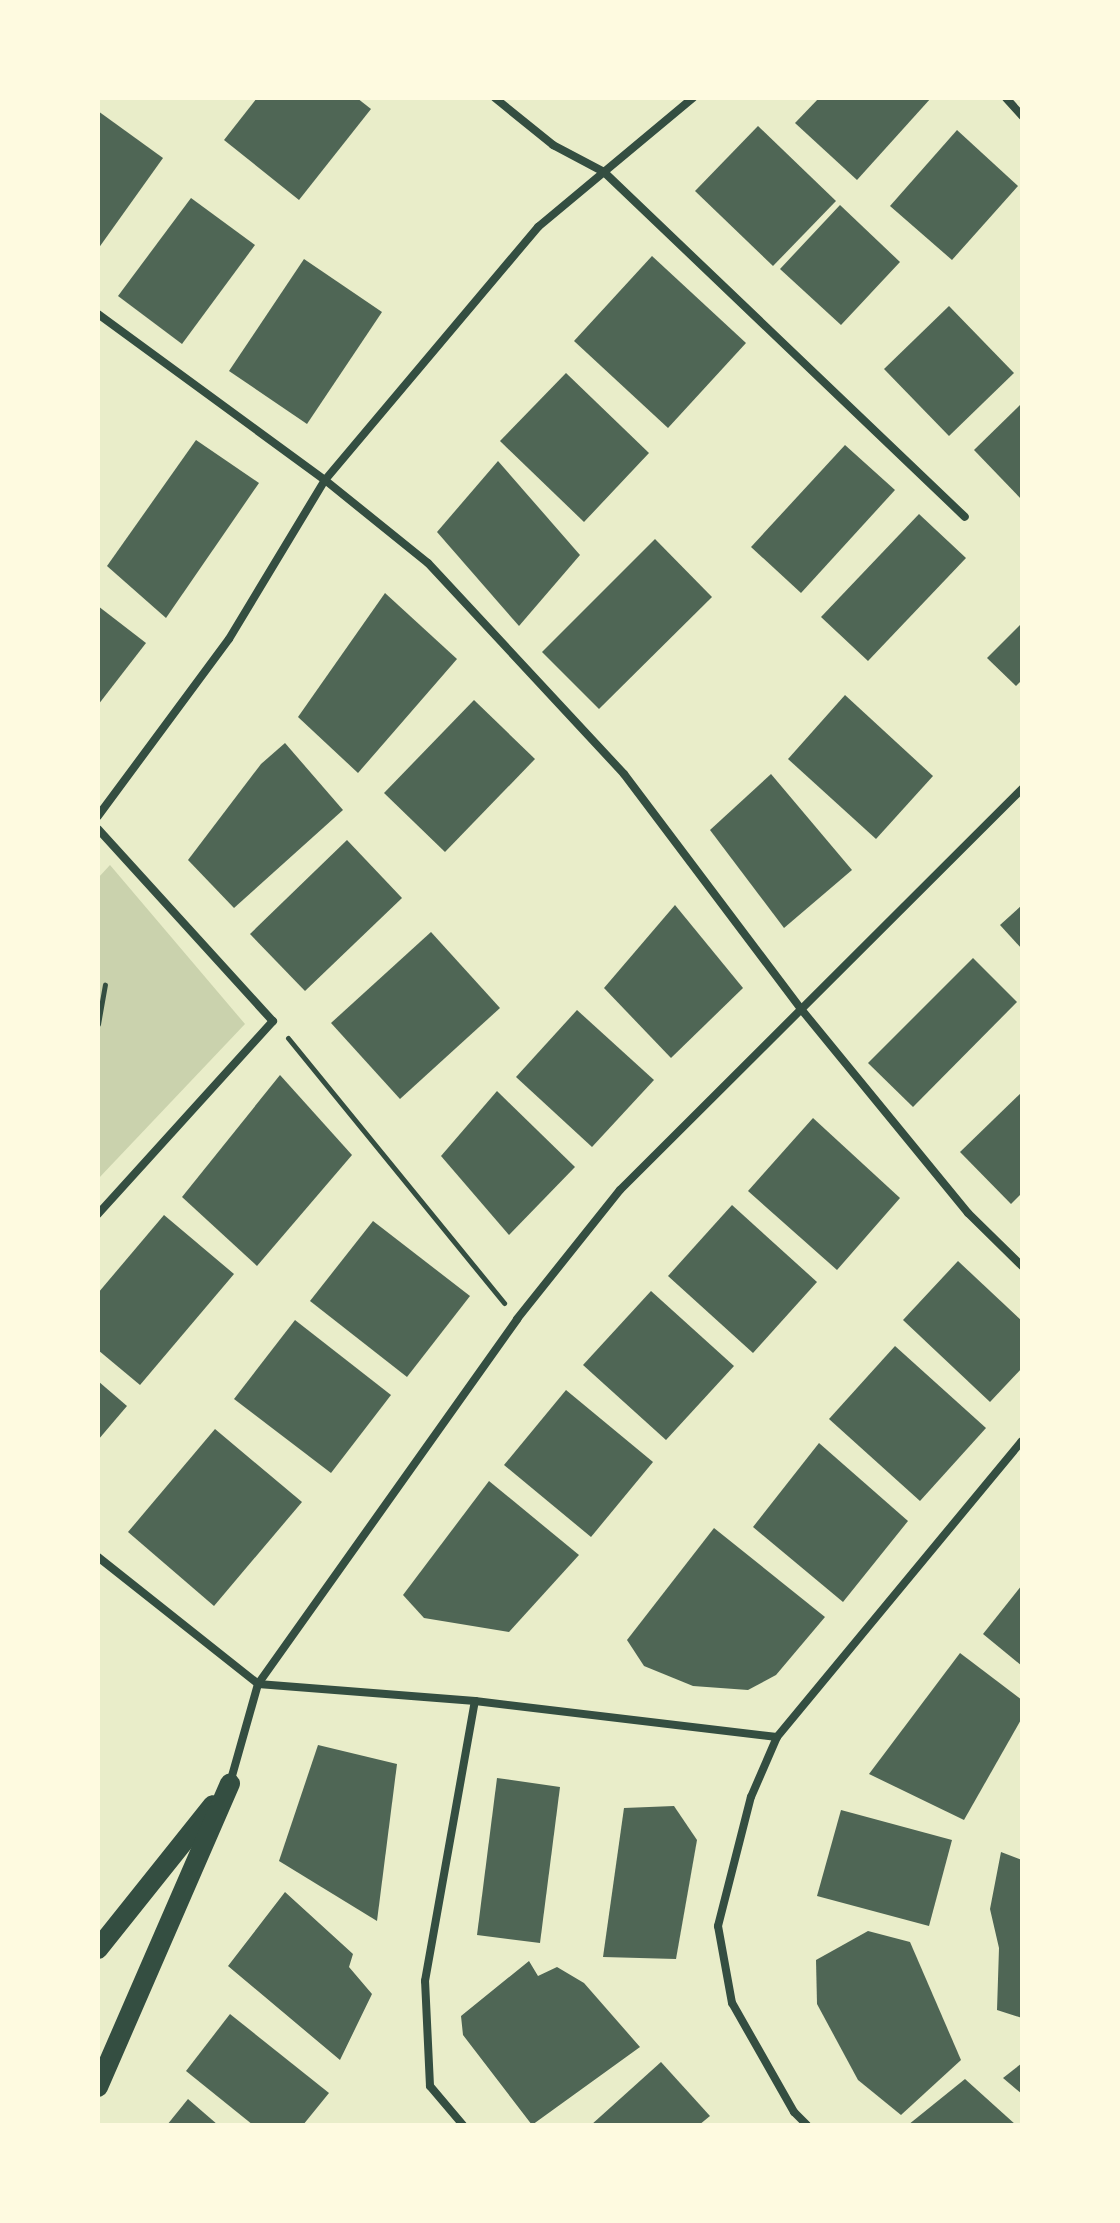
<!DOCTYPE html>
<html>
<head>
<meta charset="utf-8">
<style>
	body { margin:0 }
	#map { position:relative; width:1120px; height:2223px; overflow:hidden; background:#e9edc9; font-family:"Asap Condensed",sans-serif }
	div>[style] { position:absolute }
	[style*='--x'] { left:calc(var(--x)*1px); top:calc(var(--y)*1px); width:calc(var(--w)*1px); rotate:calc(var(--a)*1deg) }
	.green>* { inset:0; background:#cad2ad }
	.building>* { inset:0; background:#4f6655 }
	.path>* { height:5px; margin:-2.5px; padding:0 2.5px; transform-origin:2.5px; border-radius:2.5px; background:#344e41 }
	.minor>* { height:8px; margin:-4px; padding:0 4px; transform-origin:4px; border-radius:4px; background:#344e41 }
	.primary>* { height:20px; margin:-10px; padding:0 10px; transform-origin:10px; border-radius:10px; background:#344e41 }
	span { translate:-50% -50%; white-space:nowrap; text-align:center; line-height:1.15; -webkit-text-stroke:7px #fefae0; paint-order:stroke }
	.frame { position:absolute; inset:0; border:100px solid #fefae0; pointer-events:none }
</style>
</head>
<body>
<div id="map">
	<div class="green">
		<div style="clip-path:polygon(110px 865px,245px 1024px,98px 1179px,98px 878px)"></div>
	</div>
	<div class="building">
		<div style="clip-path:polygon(257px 98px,357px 98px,371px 109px,299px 200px,224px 140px)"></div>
		<div style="clip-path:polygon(819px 98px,931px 98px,857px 180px,795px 123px)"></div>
		<div style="clip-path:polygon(98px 111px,163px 158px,98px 249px)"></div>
		<div style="clip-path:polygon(758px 126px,836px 201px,773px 266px,695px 191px)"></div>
		<div style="clip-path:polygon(957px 130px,1018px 186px,952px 260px,890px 206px)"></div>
		<div style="clip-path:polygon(191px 198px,255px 245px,182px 344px,118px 296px)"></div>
		<div style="clip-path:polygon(840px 205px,900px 262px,841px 325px,780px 269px)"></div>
		<div style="clip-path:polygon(652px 256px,746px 343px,668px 428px,574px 341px)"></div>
		<div style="clip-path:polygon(304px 259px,382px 312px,307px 424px,229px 371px)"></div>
		<div style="clip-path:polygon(949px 306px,1014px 373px,949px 436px,884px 369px)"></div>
		<div style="clip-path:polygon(566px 373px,649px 453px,584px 522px,500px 441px)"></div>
		<div style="clip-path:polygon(1022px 403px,1022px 500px,974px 450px)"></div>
		<div style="clip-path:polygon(196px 440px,259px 483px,166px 618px,107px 566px)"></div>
		<div style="clip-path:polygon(845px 445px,895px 490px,801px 593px,751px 547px)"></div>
		<div style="clip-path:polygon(498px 461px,580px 555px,519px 626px,437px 532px)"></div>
		<div style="clip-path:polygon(919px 514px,966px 558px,868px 661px,821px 617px)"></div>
		<div style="clip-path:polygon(655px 539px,712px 597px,599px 709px,542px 652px)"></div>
		<div style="clip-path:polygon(385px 593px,457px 659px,358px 773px,298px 717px)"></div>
		<div style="clip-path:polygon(98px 606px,146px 643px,98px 705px)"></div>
		<div style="clip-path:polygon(1022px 623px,1022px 680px,1016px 686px,987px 658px)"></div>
		<div style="clip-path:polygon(845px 695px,933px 776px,876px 839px,788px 759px)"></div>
		<div style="clip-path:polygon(474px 700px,535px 759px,445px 852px,384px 793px)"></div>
		<div style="clip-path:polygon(285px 743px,343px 810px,234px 908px,188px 860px,261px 764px)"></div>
		<div style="clip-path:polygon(771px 774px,852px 870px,784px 928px,710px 830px)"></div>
		<div style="clip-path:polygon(347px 840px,402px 898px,305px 991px,250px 934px)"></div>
		<div style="clip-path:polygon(675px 905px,743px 988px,671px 1058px,604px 988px)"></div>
		<div style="clip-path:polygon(1022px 905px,1022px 949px,1000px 925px)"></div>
		<div style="clip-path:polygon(431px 932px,500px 1008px,400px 1099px,331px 1023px)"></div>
		<div style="clip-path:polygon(973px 958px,1017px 1002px,913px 1107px,868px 1063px)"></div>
		<div style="clip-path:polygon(577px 1010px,654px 1080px,592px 1147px,516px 1077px)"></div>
		<div style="clip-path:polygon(280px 1075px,352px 1155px,257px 1266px,182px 1197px)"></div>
		<div style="clip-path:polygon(497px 1091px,575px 1167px,509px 1235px,441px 1156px)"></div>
		<div style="clip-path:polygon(1022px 1092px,1022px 1193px,1011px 1204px,960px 1152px)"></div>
		<div style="clip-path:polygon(813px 1118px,900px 1198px,837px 1270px,748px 1191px)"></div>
		<div style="clip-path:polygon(732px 1205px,817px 1282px,753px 1353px,668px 1276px)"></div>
		<div style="clip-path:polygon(164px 1215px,234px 1274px,140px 1385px,98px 1350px,98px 1293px)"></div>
		<div style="clip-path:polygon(373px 1221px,470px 1296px,407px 1377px,310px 1301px)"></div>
		<div style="clip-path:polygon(958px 1261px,1022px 1321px,1022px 1368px,990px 1402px,903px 1320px)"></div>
		<div style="clip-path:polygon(651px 1291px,734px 1366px,666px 1440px,583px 1365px)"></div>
		<div style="clip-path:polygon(295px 1320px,391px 1395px,331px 1473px,234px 1399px)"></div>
		<div style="clip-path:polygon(895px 1346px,986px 1428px,920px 1501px,829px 1419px)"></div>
		<div style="clip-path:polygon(98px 1381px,127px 1406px,98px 1440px)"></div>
		<div style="clip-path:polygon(566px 1390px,653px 1462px,591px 1537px,504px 1465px)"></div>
		<div style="clip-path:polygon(215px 1429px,302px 1502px,214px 1606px,128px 1532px)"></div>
		<div style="clip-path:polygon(819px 1443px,908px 1521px,843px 1602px,753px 1527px)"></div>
		<div style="clip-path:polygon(489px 1481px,579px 1555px,509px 1632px,424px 1618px,403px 1595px)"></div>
		<div style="clip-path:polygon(714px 1528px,825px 1617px,776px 1675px,748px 1690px,693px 1686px,644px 1666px,627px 1640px)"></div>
		<div style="clip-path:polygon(1022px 1585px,1022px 1666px,983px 1634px)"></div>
		<div style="clip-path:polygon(960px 1653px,1022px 1700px,1022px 1718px,964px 1820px,869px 1774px)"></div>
		<div style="clip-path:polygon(318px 1745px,397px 1764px,377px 1921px,279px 1861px)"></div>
		<div style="clip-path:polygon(497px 1778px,560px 1787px,540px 1943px,477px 1935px)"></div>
		<div style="clip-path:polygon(674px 1806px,697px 1840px,676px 1959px,603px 1957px,624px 1808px)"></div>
		<div style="clip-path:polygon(841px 1810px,952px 1840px,929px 1926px,817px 1896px)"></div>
		<div style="clip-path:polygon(1001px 1852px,1022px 1860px,1022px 2018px,997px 2010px,999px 1948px,990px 1909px)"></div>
		<div style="clip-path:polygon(285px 1892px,353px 1954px,349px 1967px,372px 1994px,340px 2060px,228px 1966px)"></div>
		<div style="clip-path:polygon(868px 1931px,910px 1942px,961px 2060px,901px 2115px,858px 2080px,817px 2004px,816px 1960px)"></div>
		<div style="clip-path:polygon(529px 1961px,538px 1976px,557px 1967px,584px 1983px,640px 2047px,532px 2125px,463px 2035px,461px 2016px)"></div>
		<div style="clip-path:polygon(230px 2014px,329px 2093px,303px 2125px,253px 2125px,186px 2071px)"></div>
		<div style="clip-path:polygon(661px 2062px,710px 2116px,699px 2125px,591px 2125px)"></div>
		<div style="clip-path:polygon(1022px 2063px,1022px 2094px,1003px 2078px)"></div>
		<div style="clip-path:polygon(965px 2079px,1016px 2125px,908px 2125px)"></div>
		<div style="clip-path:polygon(188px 2099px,218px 2125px,167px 2125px)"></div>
	</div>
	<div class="path">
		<div style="--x:98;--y:1024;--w:40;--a:-80"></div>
		<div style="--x:288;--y:1038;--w:342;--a:50.8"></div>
	</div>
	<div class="minor">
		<div style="--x:495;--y:98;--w:75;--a:39"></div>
		<div style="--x:553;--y:145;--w:58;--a:27.9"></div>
		<div style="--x:604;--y:172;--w:499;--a:43.7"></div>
		<div style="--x:1006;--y:98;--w:24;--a:48"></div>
		<div style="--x:98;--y:314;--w:281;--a:36.2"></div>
		<div style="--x:325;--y:480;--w:132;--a:38.9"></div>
		<div style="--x:428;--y:563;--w:288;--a:47.1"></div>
		<div style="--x:624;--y:774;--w:294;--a:53"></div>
		<div style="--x:801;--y:1009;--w:264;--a:50.7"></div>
		<div style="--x:968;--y:1213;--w:76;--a:44.5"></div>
		<div style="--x:98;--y:816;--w:220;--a:-53.5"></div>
		<div style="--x:229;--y:639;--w:186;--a:-58.9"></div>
		<div style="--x:325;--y:480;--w:331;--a:-49.9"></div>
		<div style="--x:538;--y:227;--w:202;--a:-39.8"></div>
		<div style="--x:98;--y:829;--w:260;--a:47.7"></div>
		<div style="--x:273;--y:1021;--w:261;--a:132.2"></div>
		<div style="--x:98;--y:1557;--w:204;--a:38.4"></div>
		<div style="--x:258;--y:1684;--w:218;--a:4.5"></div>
		<div style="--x:475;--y:1701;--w:304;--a:6.8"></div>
		<div style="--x:230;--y:1783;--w:103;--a:-74.2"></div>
		<div style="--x:258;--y:1684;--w:448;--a:-54.6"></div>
		<div style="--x:517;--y:1319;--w:165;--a:-51.4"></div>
		<div style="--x:620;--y:1190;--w:568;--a:-44.93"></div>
		<div style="--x:463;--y:2125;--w:51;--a:-130.2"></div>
		<div style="--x:430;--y:2086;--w:105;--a:-92.7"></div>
		<div style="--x:425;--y:1981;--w:284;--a:-79.9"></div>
		<div style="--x:807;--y:2125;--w:18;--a:-135"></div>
		<div style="--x:794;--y:2112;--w:125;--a:-119.6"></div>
		<div style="--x:732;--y:2003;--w:78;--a:-100.3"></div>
		<div style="--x:718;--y:1926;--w:133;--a:-75.7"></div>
		<div style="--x:751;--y:1797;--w:65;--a:-66.6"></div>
		<div style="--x:777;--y:1737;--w:384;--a:-50.4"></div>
	</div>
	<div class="primary">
		<div style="--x:98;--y:1949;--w:184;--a:-51.4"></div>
		<div style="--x:98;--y:2087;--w:331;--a:-66.5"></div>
	</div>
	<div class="frame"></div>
</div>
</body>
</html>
